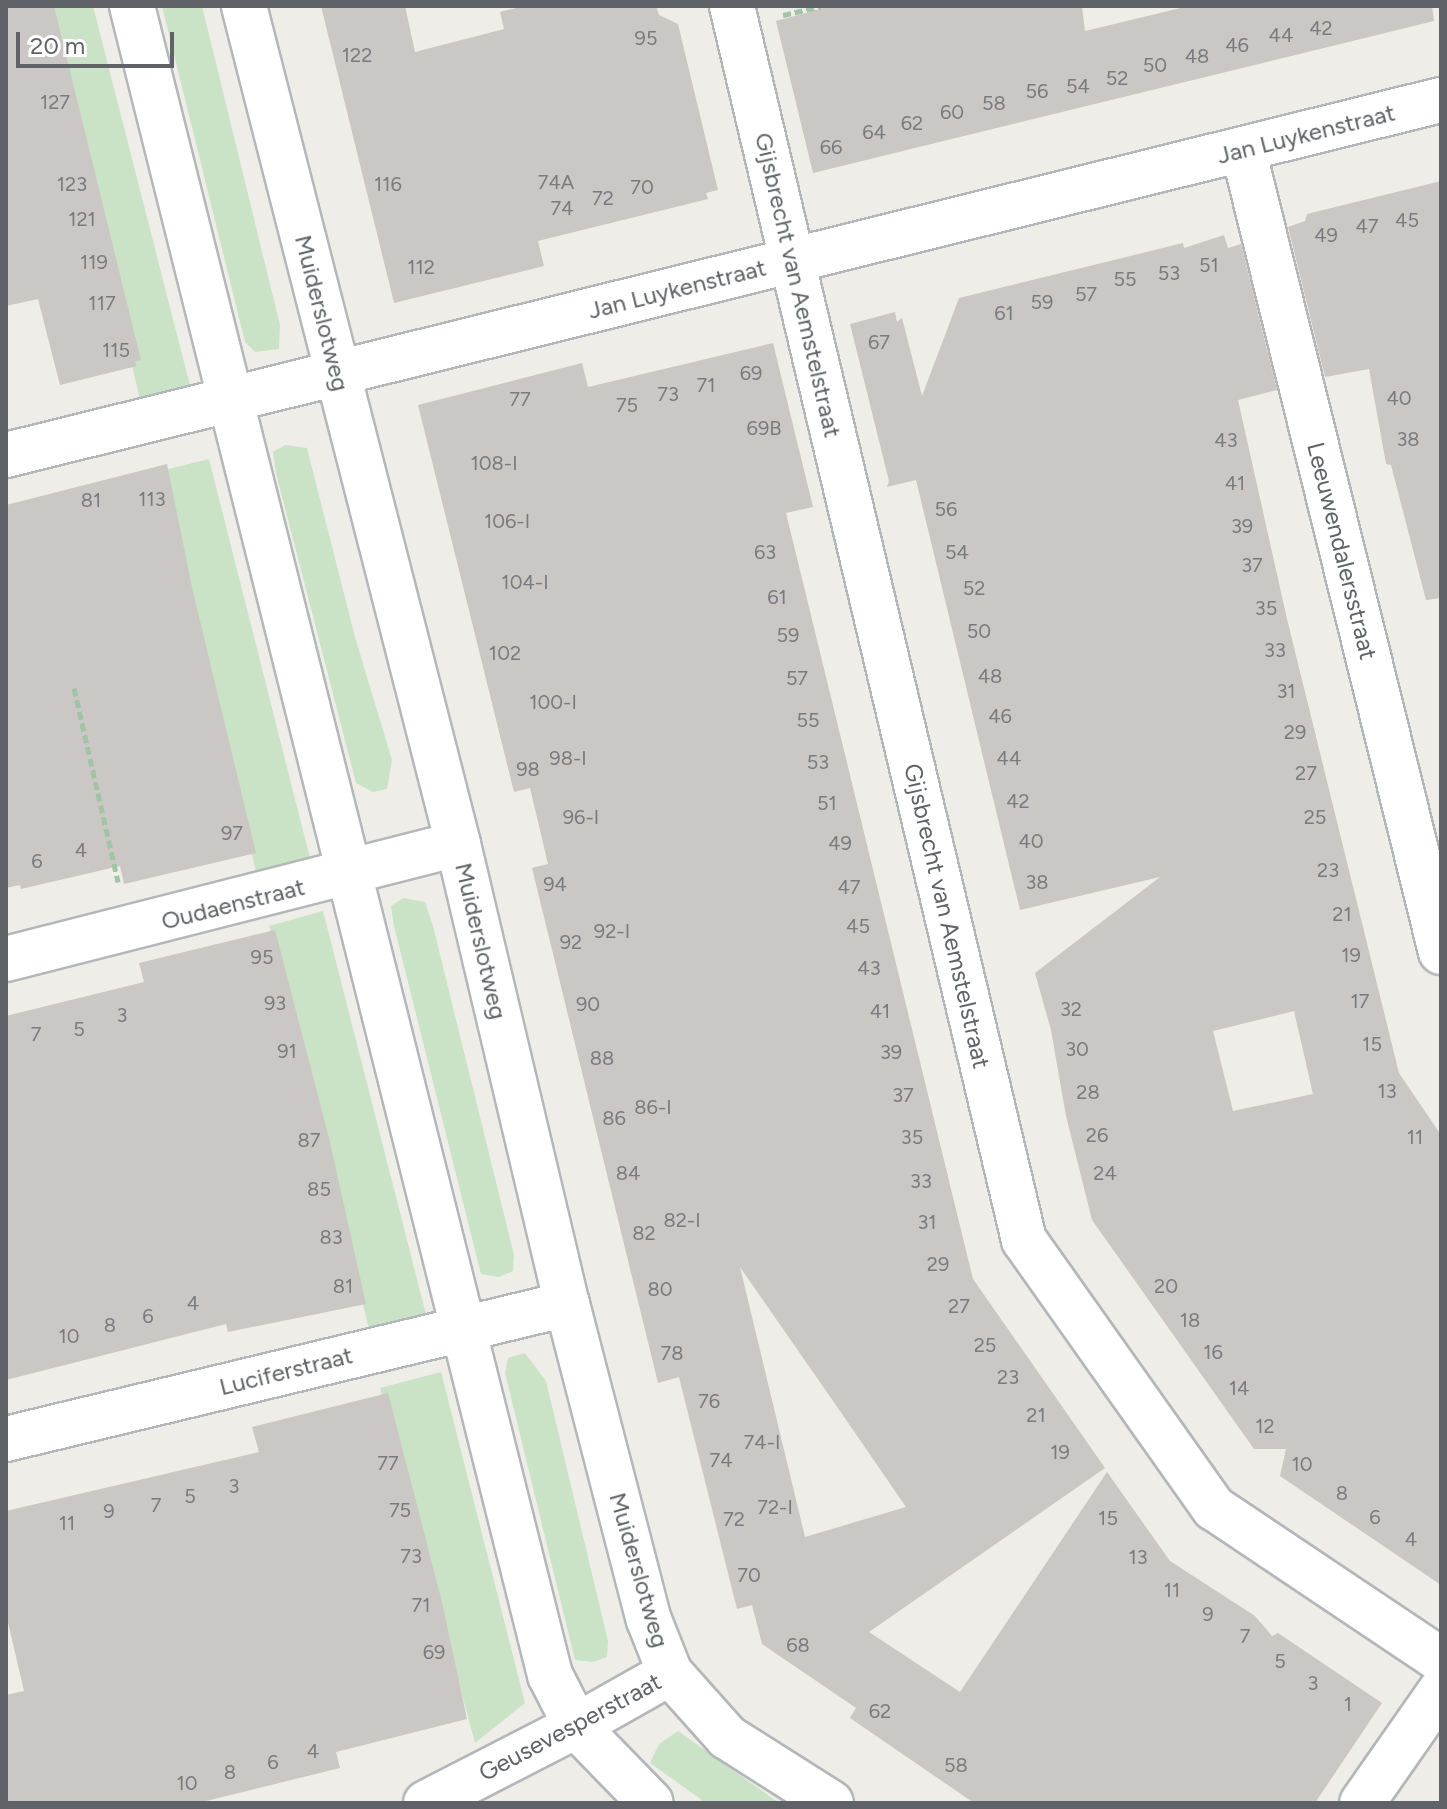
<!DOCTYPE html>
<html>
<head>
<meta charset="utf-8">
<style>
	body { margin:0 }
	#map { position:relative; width:1447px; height:1809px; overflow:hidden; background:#efede7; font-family:Figtree,sans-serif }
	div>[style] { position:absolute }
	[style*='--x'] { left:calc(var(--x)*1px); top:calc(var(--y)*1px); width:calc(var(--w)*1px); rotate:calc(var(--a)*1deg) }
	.green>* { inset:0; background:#cae3c7 }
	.building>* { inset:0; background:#cbc7c4 }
	.path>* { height:5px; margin-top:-2.5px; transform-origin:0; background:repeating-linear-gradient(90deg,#a1c4a7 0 8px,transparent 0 12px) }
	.roads { filter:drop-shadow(2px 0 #b4b7ba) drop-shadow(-2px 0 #b4b7ba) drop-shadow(0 2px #b4b7ba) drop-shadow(0 -2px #b4b7ba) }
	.street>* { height:44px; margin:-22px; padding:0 22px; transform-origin:22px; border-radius:22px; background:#fff }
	span { translate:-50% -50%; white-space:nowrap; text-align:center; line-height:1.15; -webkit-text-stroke:6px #fff; paint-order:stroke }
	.number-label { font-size:20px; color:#7a7b7e }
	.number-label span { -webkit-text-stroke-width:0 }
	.street-label { font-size:24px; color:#5f6266 }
	.frame { position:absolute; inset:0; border:8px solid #5f6266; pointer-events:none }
	.scale { position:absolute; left:16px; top:32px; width:158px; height:36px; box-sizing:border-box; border:4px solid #5f6266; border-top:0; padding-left:10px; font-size:24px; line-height:28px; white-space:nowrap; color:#5f6266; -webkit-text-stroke:6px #fff; paint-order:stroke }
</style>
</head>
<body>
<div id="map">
	<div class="green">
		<div style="clip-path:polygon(49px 6px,93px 6px,197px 413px,146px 426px)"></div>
		<div style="clip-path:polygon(162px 6px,202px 6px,280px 325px,279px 349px,255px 352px,245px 342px)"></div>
		<div style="clip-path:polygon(285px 445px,307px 448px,355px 637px,392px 760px,387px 789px,373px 792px,356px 783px,276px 473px,273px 452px)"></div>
		<div style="clip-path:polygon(209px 459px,314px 874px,260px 887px,156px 472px)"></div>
		<div style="clip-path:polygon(403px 898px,425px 902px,433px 926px,514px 1255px,513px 1271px,499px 1277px,481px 1274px,394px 926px,391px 906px)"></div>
		<div style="clip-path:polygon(323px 911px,431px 1334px,374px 1349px,269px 926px)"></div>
		<div style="clip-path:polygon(525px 1353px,546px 1381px,608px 1641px,607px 1657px,593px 1662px,575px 1660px,505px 1373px,508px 1358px)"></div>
		<div style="clip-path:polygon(441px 1372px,525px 1703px,475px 1743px,380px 1388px)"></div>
		<div style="clip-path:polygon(678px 1731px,772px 1798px,779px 1803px,706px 1803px,650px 1763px,659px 1744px)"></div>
	</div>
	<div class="building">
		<div style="clip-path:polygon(6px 6px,54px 6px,141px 360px,135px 362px,137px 366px,60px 385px,38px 299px,6px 306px)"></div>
		<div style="clip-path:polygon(321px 6px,405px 6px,415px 52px,504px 29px,500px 12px,525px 6px,656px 6px,659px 15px,678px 24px,718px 190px,706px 193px,708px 199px,538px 241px,544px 266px,394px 303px)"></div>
		<div style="clip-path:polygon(831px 6px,1082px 6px,1085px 31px,1189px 6px,1432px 6px,1434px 21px,813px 173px,776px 21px)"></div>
		<div style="clip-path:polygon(1441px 181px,1441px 598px,1426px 600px,1391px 465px,1386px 464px,1369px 369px,1325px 377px,1288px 227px,1305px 221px,1307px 214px)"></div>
		<div style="clip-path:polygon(evenodd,1224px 235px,1228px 248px,1241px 244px,1277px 390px,1238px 400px,1287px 619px,1399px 1073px,1441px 1135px,1441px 1585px,1280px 1476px,1286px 1449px,1254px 1449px,1092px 1220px,1066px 1116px,1051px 1030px,1035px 973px,1160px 877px,1020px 910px,916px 480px,887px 487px,889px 481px,850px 324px,895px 312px,897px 322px,902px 318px,922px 396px,959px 298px,1183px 243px,1184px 248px,1224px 235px,1294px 1011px,1313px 1094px,1233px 1111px,1213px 1031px,1294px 1011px)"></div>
		<div style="clip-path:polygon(evenodd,773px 343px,813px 507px,786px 513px,973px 1279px,1105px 1468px,869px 1632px,960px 1692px,1107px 1472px,1170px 1561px,1255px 1616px,1272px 1636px,1278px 1633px,1382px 1703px,1315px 1803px,974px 1803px,850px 1718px,856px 1708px,762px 1644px,752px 1605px,737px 1609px,679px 1377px,658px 1383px,532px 868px,548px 864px,530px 788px,514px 792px,418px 405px,582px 363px,588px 387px,773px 343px,740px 1267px,840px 1411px,906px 1507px,805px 1537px,740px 1267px)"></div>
		<div style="clip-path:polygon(167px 464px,193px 592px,256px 853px,124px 884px,120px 866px,21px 889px,20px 885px,6px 888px,6px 505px)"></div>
		<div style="clip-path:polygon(275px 930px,330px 1142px,366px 1304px,228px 1332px,226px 1324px,6px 1380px,6px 1016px,144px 982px,139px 963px)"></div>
		<div style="clip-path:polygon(388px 1393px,442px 1602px,467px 1719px,336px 1752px,340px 1768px,198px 1803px,6px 1803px,6px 1695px,24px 1691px,6px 1614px,6px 1511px,259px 1452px,252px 1427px)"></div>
	</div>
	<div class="path">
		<div style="--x:783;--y:15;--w:39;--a:-13"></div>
		<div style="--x:74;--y:688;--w:199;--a:77.2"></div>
	</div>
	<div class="roads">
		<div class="street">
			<div style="--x:132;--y:6;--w:1721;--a:75.94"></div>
			<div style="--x:550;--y:1675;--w:57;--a:63"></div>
			<div style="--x:576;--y:1726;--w:107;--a:45.8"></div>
			<div style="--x:244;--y:6;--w:865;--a:75.67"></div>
			<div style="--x:458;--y:844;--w:473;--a:76.7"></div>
			<div style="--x:567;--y:1304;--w:326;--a:75.5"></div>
			<div style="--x:649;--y:1620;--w:57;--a:68.4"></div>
			<div style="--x:670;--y:1673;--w:86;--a:48.3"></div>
			<div style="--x:727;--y:1737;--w:123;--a:32.4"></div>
			<div style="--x:732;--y:6;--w:1268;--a:76.69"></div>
			<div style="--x:1024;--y:1240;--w:329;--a:54.7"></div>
			<div style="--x:1214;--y:1508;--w:273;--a:33.8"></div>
			<div style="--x:1243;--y:149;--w:827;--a:76.15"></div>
			<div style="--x:6;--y:455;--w:1478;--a:-13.9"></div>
			<div style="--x:6;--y:959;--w:466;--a:-14.3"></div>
			<div style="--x:6;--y:1439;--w:577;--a:-13.53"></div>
			<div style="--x:426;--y:1803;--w:169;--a:-27.2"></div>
			<div style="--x:576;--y:1726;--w:108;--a:-29.4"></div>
			<div style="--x:1362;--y:1803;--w:138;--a:-55"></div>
		</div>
	</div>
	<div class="number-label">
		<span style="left:1321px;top:28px">42</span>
		<span style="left:1281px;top:35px">44</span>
		<span style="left:646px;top:38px">95</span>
		<span style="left:1237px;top:45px">46</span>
		<span style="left:357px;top:55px">122</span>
		<span style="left:1197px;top:56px">48</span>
		<span style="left:1155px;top:65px">50</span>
		<span style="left:1117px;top:78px">52</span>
		<span style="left:1078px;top:86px">54</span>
		<span style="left:1037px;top:91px">56</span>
		<span style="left:55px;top:102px">127</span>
		<span style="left:994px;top:103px">58</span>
		<span style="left:952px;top:112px">60</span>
		<span style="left:912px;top:123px">62</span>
		<span style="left:874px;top:132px">64</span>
		<span style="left:831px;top:147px">66</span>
		<span style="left:556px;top:182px">74A</span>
		<span style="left:72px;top:184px">123</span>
		<span style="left:388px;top:184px">116</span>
		<span style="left:642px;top:187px">70</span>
		<span style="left:603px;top:198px">72</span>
		<span style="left:562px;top:208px">74</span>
		<span style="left:82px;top:219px">121</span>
		<span style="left:1407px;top:220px">45</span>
		<span style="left:1367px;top:226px">47</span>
		<span style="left:1326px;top:235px">49</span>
		<span style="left:94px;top:262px">119</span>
		<span style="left:1209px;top:265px">51</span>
		<span style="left:421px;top:267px">112</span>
		<span style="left:1169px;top:273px">53</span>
		<span style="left:1125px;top:279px">55</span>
		<span style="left:1086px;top:294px">57</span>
		<span style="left:1042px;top:302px">59</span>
		<span style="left:102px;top:303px">117</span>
		<span style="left:1004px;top:313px">61</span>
		<span style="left:879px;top:342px">67</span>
		<span style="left:116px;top:350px">115</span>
		<span style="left:751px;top:373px">69</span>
		<span style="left:706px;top:385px">71</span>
		<span style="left:668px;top:394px">73</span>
		<span style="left:1399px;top:398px">40</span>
		<span style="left:520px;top:399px">77</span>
		<span style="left:627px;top:405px">75</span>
		<span style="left:764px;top:428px">69B</span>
		<span style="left:1408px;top:439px">38</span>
		<span style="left:1226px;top:440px">43</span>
		<span style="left:494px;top:463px">108-I</span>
		<span style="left:1235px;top:483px">41</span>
		<span style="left:152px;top:499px">113</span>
		<span style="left:91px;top:500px">81</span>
		<span style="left:946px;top:509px">56</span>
		<span style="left:507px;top:521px">106-I</span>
		<span style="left:1242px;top:526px">39</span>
		<span style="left:765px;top:552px">63</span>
		<span style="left:957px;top:552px">54</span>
		<span style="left:1252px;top:565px">37</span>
		<span style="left:525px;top:582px">104-I</span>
		<span style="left:974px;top:588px">52</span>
		<span style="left:777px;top:597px">61</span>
		<span style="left:1266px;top:608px">35</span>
		<span style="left:979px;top:631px">50</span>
		<span style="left:788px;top:635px">59</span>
		<span style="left:1275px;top:650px">33</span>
		<span style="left:505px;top:653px">102</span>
		<span style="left:990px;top:676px">48</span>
		<span style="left:797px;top:678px">57</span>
		<span style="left:1286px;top:691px">31</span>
		<span style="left:553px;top:702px">100-I</span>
		<span style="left:1000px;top:716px">46</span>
		<span style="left:808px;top:720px">55</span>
		<span style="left:1295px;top:732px">29</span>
		<span style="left:568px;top:758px">98-I</span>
		<span style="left:1009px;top:758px">44</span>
		<span style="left:818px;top:762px">53</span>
		<span style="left:528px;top:769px">98</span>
		<span style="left:1306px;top:773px">27</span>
		<span style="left:1018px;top:801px">42</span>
		<span style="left:827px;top:803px">51</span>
		<span style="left:581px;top:817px">96-I</span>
		<span style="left:1315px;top:817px">25</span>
		<span style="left:232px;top:833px">97</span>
		<span style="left:1031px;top:841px">40</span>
		<span style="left:840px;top:843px">49</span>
		<span style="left:81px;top:850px">4</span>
		<span style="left:37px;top:861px">6</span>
		<span style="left:1328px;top:870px">23</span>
		<span style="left:1037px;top:882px">38</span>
		<span style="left:555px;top:884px">94</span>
		<span style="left:849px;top:887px">47</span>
		<span style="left:1342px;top:914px">21</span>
		<span style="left:858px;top:926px">45</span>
		<span style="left:612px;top:931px">92-I</span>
		<span style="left:571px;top:942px">92</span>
		<span style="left:1351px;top:955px">19</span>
		<span style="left:262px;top:957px">95</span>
		<span style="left:869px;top:968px">43</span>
		<span style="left:1360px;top:1001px">17</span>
		<span style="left:275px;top:1003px">93</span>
		<span style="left:588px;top:1004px">90</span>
		<span style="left:1071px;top:1009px">32</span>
		<span style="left:880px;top:1011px">41</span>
		<span style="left:122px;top:1015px">3</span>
		<span style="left:79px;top:1029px">5</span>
		<span style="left:36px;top:1034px">7</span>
		<span style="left:1372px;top:1044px">15</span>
		<span style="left:1077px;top:1049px">30</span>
		<span style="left:287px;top:1051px">91</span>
		<span style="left:891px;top:1052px">39</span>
		<span style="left:602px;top:1058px">88</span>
		<span style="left:1387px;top:1091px">13</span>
		<span style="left:1088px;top:1092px">28</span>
		<span style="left:903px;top:1095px">37</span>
		<span style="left:653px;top:1107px">86-I</span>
		<span style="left:614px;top:1118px">86</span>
		<span style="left:1097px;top:1135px">26</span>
		<span style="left:912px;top:1137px">35</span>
		<span style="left:1415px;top:1137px">11</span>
		<span style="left:309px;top:1140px">87</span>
		<span style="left:628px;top:1173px">84</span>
		<span style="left:1105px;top:1173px">24</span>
		<span style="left:921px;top:1181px">33</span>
		<span style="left:319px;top:1189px">85</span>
		<span style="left:682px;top:1220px">82-I</span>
		<span style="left:927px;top:1222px">31</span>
		<span style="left:644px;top:1233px">82</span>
		<span style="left:331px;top:1237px">83</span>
		<span style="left:938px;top:1264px">29</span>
		<span style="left:343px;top:1286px">81</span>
		<span style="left:1166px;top:1286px">20</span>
		<span style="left:660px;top:1289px">80</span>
		<span style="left:193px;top:1303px">4</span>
		<span style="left:959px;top:1306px">27</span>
		<span style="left:148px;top:1316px">6</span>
		<span style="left:1190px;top:1320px">18</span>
		<span style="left:110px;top:1325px">8</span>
		<span style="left:69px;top:1336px">10</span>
		<span style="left:985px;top:1345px">25</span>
		<span style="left:1213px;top:1352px">16</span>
		<span style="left:672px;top:1353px">78</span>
		<span style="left:1008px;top:1377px">23</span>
		<span style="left:1239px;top:1388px">14</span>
		<span style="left:709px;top:1401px">76</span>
		<span style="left:1036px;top:1415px">21</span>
		<span style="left:1265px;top:1426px">12</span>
		<span style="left:762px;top:1442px">74-I</span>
		<span style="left:1060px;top:1452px">19</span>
		<span style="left:721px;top:1460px">74</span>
		<span style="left:388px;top:1463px">77</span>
		<span style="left:1302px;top:1464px">10</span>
		<span style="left:234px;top:1486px">3</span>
		<span style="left:1342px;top:1493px">8</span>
		<span style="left:190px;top:1496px">5</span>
		<span style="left:156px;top:1505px">7</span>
		<span style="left:775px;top:1507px">72-I</span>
		<span style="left:400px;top:1510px">75</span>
		<span style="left:109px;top:1511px">9</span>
		<span style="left:1375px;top:1517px">6</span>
		<span style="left:1108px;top:1518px">15</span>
		<span style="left:734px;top:1519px">72</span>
		<span style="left:67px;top:1523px">11</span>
		<span style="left:1411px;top:1539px">4</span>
		<span style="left:411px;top:1556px">73</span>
		<span style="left:1138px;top:1557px">13</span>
		<span style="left:749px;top:1575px">70</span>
		<span style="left:1172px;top:1590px">11</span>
		<span style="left:421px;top:1605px">71</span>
		<span style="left:1208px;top:1614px">9</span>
		<span style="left:1245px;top:1636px">7</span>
		<span style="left:798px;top:1645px">68</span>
		<span style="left:434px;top:1652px">69</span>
		<span style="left:1280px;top:1661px">5</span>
		<span style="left:1313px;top:1683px">3</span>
		<span style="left:1348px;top:1704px">1</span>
		<span style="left:880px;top:1711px">62</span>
		<span style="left:313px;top:1751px">4</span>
		<span style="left:273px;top:1762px">6</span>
		<span style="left:956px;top:1765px">58</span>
		<span style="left:230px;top:1772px">8</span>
		<span style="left:187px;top:1783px">10</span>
	</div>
	<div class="street-label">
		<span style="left:1306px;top:134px;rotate:-14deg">Jan Luykenstraat</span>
		<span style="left:798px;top:285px;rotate:77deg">Gijsbrecht van Aemstelstraat</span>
		<span style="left:677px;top:289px;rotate:-14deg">Jan Luykenstraat</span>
		<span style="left:322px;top:313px;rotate:76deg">Muiderslotweg</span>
		<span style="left:1342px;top:551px;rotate:76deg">Leeuwendalersstraat</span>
		<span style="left:233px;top:904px;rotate:-14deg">Oudaenstraat</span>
		<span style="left:947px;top:916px;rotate:77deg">Gijsbrecht van Aemstelstraat</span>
		<span style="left:481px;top:941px;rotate:77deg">Muiderslotweg</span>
		<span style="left:286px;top:1371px;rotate:-14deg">Luciferstraat</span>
		<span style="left:639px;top:1570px;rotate:74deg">Muiderslotweg</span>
		<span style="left:570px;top:1727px;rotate:-28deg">Geusevesperstraat</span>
	</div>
	<div class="frame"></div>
	<div class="scale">20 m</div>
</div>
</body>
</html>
